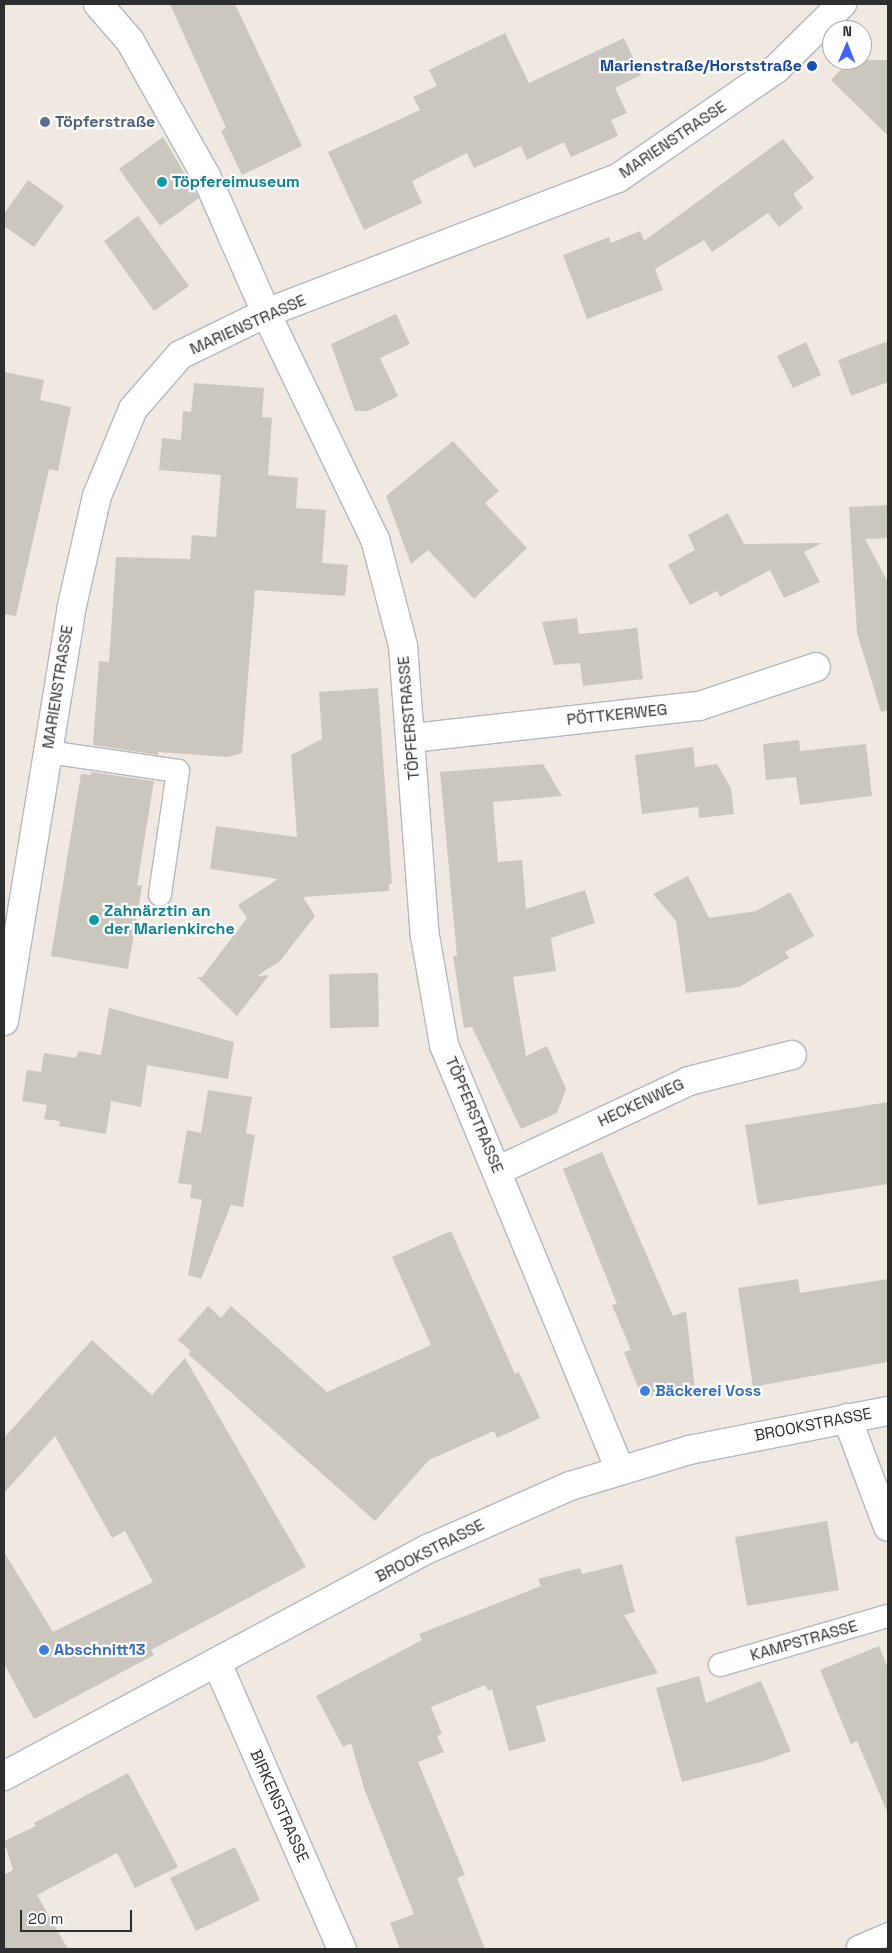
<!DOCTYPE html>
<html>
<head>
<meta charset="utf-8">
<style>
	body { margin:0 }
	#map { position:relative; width:892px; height:1953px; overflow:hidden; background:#efe9e1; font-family:"Space Grotesk",sans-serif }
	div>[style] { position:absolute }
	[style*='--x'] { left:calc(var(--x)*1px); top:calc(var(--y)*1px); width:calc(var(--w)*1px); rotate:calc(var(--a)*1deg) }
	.building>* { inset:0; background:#cbc7bf }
	.roads { filter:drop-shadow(1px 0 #b4b7c1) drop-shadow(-1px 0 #b4b7c1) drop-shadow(0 1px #b4b7c1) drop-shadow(0 -1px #b4b7c1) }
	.service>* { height:22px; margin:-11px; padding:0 11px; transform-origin:11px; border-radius:11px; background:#fff }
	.minor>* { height:28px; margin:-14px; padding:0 14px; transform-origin:14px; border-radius:14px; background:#fff }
	.secondary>* { height:28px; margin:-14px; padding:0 14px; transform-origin:14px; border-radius:14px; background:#fff }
	.dots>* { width:14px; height:14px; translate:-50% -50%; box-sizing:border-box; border:2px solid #fff; border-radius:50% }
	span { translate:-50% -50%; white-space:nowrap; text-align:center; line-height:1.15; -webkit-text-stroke:4.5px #fff; paint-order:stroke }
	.transit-label { font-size:16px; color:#164399; font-weight:700 }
	.right { translate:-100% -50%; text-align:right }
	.service-label { font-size:16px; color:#4e5e75; font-weight:700 }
	.left { translate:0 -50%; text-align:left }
	.street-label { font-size:16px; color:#2e2e2e }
	.culture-label { font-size:16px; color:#0d838f; font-weight:700 }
	.shop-label { font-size:16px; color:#366cbe; font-weight:700 }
	.frame { position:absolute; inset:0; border:5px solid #2e2e2e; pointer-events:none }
	.north { position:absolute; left:822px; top:20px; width:50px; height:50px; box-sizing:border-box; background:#fff; border:1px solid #ababab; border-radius:50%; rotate:1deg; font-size:14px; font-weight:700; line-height:20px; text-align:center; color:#2e2e2e }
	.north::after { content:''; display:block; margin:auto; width:18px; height:22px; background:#4264fb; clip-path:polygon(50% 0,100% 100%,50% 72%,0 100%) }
	.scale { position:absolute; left:20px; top:1910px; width:112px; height:22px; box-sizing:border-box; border:2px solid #2e2e2e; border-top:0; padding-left:6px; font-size:15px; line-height:18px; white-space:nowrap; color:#2e2e2e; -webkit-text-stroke:4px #fff; paint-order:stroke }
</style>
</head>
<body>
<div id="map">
	<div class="building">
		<div style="clip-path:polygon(170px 4px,235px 4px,302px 146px,242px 175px,221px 131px,226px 128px)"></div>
		<div style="clip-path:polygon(505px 33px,529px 83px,624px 38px,641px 75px,615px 88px,627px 113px,611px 120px,618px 136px,571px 157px,564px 142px,527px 160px,521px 146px,474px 168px,467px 153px,412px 181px,422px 203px,364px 230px,328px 152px,420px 110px,413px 97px,437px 86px,429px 70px)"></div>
		<div style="clip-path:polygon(850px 60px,888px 60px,888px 136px,831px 80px)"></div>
		<div style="clip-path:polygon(163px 137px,199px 198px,160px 226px,119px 169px)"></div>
		<div style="clip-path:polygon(783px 139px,814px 178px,793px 194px,803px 208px,779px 227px,768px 213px,712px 252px,704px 240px,655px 269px,663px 290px,587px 319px,563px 255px,609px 237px,611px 243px,640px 231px,644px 241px)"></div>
		<div style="clip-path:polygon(28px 180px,64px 206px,34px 247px,4px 226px,4px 214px)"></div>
		<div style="clip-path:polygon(138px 216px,189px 286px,154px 311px,104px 241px)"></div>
		<div style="clip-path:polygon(396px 314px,410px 344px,380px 358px,398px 396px,368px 411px,355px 411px,331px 344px)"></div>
		<div style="clip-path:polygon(888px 341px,888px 382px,851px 396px,838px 360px)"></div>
		<div style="clip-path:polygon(806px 342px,821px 375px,793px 388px,777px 356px)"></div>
		<div style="clip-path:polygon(4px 372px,44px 380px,40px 400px,71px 407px,58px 471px,49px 469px,16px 616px,4px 614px)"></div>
		<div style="clip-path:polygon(194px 383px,264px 388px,262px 417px,272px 418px,268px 475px,298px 478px,296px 508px,326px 510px,322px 563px,348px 565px,345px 596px,255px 590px,242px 753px,228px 757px,158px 752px,158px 755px,93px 745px,99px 661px,109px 662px,116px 557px,190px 559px,192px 535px,216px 537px,221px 475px,159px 470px,162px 438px,181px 440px,183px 411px,191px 412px)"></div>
		<div style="clip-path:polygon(453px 441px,499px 491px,485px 503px,527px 548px,474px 599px,428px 550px,411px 564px,386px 496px)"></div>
		<div style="clip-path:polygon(888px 505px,888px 538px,865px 539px,888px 582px,888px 710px,881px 712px,857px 633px,849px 507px)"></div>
		<div style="clip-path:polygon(728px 513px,744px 544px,822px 543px,804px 552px,820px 582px,784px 598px,770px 570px,720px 597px,717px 591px,690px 605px,668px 565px,695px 550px,688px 535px)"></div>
		<div style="clip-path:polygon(577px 618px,579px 634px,637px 628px,643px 679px,583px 686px,580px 663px,554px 665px,542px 622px)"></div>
		<div style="clip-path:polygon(378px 688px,392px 883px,389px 884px,389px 891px,303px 897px,315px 916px,280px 961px,257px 976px,269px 975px,237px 1016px,197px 977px,202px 977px,247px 918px,238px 905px,278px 879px,210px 869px,216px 826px,297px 837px,291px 755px,322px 739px,319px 692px)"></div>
		<div style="clip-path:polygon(799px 740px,800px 751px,866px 744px,872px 796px,800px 805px,796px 777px,766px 780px,763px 744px)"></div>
		<div style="clip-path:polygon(693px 747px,695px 767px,717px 764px,731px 788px,734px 814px,699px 818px,698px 807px,642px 814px,635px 755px)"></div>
		<div style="clip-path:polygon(543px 764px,562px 796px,493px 802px,498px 862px,522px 860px,526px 909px,585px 890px,595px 923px,551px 938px,556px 971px,513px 977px,526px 1056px,547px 1046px,566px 1089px,557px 1113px,521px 1129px,472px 1027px,464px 1028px,453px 956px,457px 956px,440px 772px)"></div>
		<div style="clip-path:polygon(91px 772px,154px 781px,137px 885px,142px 886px,128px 969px,51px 956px,81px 774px,91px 775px)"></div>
		<div style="clip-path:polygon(688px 876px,709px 918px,756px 911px,790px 892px,814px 936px,785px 952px,789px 958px,739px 987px,686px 993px,676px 921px,653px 894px)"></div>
		<div style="clip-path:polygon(378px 973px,379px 1027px,330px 1028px,329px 974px)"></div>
		<div style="clip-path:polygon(109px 1008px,234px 1042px,228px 1079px,147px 1065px,141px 1107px,111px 1101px,106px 1134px,59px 1126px,60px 1121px,44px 1119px,47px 1105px,22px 1101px,27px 1070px,41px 1072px,44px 1053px,76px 1058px,78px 1051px,101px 1055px)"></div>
		<div style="clip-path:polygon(208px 1090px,252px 1097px,246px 1133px,255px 1135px,243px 1207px,231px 1205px,201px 1279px,188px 1275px,202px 1200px,190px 1198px,192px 1185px,178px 1183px,187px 1130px,201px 1133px)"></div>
		<div style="clip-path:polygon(888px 1102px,888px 1184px,758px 1205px,745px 1125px)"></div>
		<div style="clip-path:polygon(602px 1152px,673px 1316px,686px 1311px,695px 1389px,642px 1397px,624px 1352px,631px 1350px,612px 1305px,617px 1304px,563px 1169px)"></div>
		<div style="clip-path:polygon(451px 1231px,515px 1374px,519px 1372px,540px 1418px,497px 1438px,494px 1431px,429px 1460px,375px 1521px,188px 1354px,191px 1351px,178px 1340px,208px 1306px,221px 1318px,231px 1306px,327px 1392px,431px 1345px,392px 1257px)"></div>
		<div style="clip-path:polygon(798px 1279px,800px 1293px,888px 1279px,888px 1362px,753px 1387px,738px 1288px)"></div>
		<div style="clip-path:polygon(92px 1340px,152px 1395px,185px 1358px,306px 1567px,151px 1650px,154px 1655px,34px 1719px,4px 1664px,4px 1552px,53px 1632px,153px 1582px,125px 1531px,112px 1538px,55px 1436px,4px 1493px,4px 1438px)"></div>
		<div style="clip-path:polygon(827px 1521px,839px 1590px,747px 1606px,735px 1537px)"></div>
		<div style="clip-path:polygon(622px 1564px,635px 1612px,624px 1615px,658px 1673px,536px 1706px,546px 1741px,509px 1751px,492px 1689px,488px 1691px,485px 1685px,431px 1707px,442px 1734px,437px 1736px,444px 1752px,418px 1762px,465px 1875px,457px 1878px,485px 1949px,400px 1949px,390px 1923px,414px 1914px,365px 1791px,351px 1743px,343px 1747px,316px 1696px,422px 1640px,419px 1634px,541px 1586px,538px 1579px,580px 1568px,582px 1574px)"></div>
		<div style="clip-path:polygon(879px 1646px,888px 1668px,888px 1814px,857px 1741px,851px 1744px,820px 1670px)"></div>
		<div style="clip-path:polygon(699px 1676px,706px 1703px,761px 1681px,791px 1751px,761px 1762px,682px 1782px,656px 1688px)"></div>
		<div style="clip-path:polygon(128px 1773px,178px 1867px,135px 1888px,117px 1853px,37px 1895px,68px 1949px,4px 1949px,4px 1875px,13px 1870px,4px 1841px,36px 1826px,34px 1823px)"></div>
		<div style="clip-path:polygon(235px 1847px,260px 1900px,196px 1931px,170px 1878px)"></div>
	</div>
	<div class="roads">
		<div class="service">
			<div style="--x:48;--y:752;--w:131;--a:8.3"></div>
			<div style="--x:178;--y:771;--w:125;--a:98.3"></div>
			<div style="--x:720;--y:1665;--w:175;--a:-16.3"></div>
			<div style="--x:858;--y:1947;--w:33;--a:-23"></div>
		</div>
		<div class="minor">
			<div style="--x:98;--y:4;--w:49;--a:49.1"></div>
			<div style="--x:130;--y:41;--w:155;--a:60.6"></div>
			<div style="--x:206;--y:176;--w:150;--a:66.3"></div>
			<div style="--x:266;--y:313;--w:251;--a:64.3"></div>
			<div style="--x:375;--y:539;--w:111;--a:75.3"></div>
			<div style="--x:403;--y:646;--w:291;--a:85.7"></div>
			<div style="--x:425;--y:936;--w:111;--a:80.1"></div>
			<div style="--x:444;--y:1045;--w:459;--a:67.5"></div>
			<div style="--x:412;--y:738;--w:289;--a:-6.4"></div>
			<div style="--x:699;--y:706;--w:123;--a:-18.4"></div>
			<div style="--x:4;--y:1021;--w:416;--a:-80.7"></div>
			<div style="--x:71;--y:610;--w:117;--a:-77.2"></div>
			<div style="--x:97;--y:496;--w:94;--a:-67.5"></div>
			<div style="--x:133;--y:409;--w:72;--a:-49"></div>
			<div style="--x:180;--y:355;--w:96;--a:-26"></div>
			<div style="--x:266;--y:313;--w:377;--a:-21"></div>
			<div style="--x:618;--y:178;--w:192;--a:-34.6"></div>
			<div style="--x:776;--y:69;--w:93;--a:-44.6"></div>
			<div style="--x:497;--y:1171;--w:212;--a:-25.1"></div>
			<div style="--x:689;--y:1081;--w:106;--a:-14.2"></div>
			<div style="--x:847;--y:1418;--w:116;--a:69.4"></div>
			<div style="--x:217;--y:1663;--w:312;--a:66.4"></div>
		</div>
		<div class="secondary">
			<div style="--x:4;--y:1776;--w:483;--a:-28.2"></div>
			<div style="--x:430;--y:1548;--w:153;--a:-23.9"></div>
			<div style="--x:570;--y:1486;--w:124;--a:-16.8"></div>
			<div style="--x:689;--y:1450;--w:203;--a:-11.1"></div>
		</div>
	</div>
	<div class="dots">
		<div style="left:812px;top:66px;background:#1a4fb4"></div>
		<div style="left:45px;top:122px;background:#5c6f8a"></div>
		<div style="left:162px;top:182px;background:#0f9aa8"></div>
		<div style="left:94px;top:920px;background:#0f9aa8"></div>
		<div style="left:645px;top:1391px;background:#3f7fe0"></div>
		<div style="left:44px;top:1650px;background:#3f7fe0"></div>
	</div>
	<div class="transit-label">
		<span class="right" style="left:802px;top:66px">Marienstraße/Horststraße</span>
	</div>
	<div class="service-label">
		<span class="left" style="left:55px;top:122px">Töpferstraße</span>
	</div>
	<div class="street-label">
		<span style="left:673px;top:140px;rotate:-34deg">MARIENSTRASSE</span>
		<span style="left:248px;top:325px;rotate:-24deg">MARIENSTRASSE</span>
		<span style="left:58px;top:687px;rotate:-81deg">MARIENSTRASSE</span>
		<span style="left:617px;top:715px;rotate:-6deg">PÖTTKERWEG</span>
		<span style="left:409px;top:718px;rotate:-95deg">TÖPFERSTRASSE</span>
		<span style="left:641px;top:1103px;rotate:-25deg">HECKENWEG</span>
		<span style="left:474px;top:1115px;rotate:67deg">TÖPFERSTRASSE</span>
		<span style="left:813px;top:1425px;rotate:-11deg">BROOKSTRASSE</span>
		<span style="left:430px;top:1551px;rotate:-27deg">BROOKSTRASSE</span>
		<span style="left:804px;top:1641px;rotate:-16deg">KAMPSTRASSE</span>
		<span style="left:279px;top:1806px;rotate:66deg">BIRKENSTRASSE</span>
	</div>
	<div class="culture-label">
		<span class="left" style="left:172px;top:182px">Töpfereimuseum</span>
		<span class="left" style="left:104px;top:920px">Zahnärztin an<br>der Marienkirche</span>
	</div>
	<div class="shop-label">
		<span class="left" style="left:655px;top:1391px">Bäckerei Voss</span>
		<span class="left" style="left:54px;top:1650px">Abschnitt13</span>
	</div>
	<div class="frame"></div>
	<div class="north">N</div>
	<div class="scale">20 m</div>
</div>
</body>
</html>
